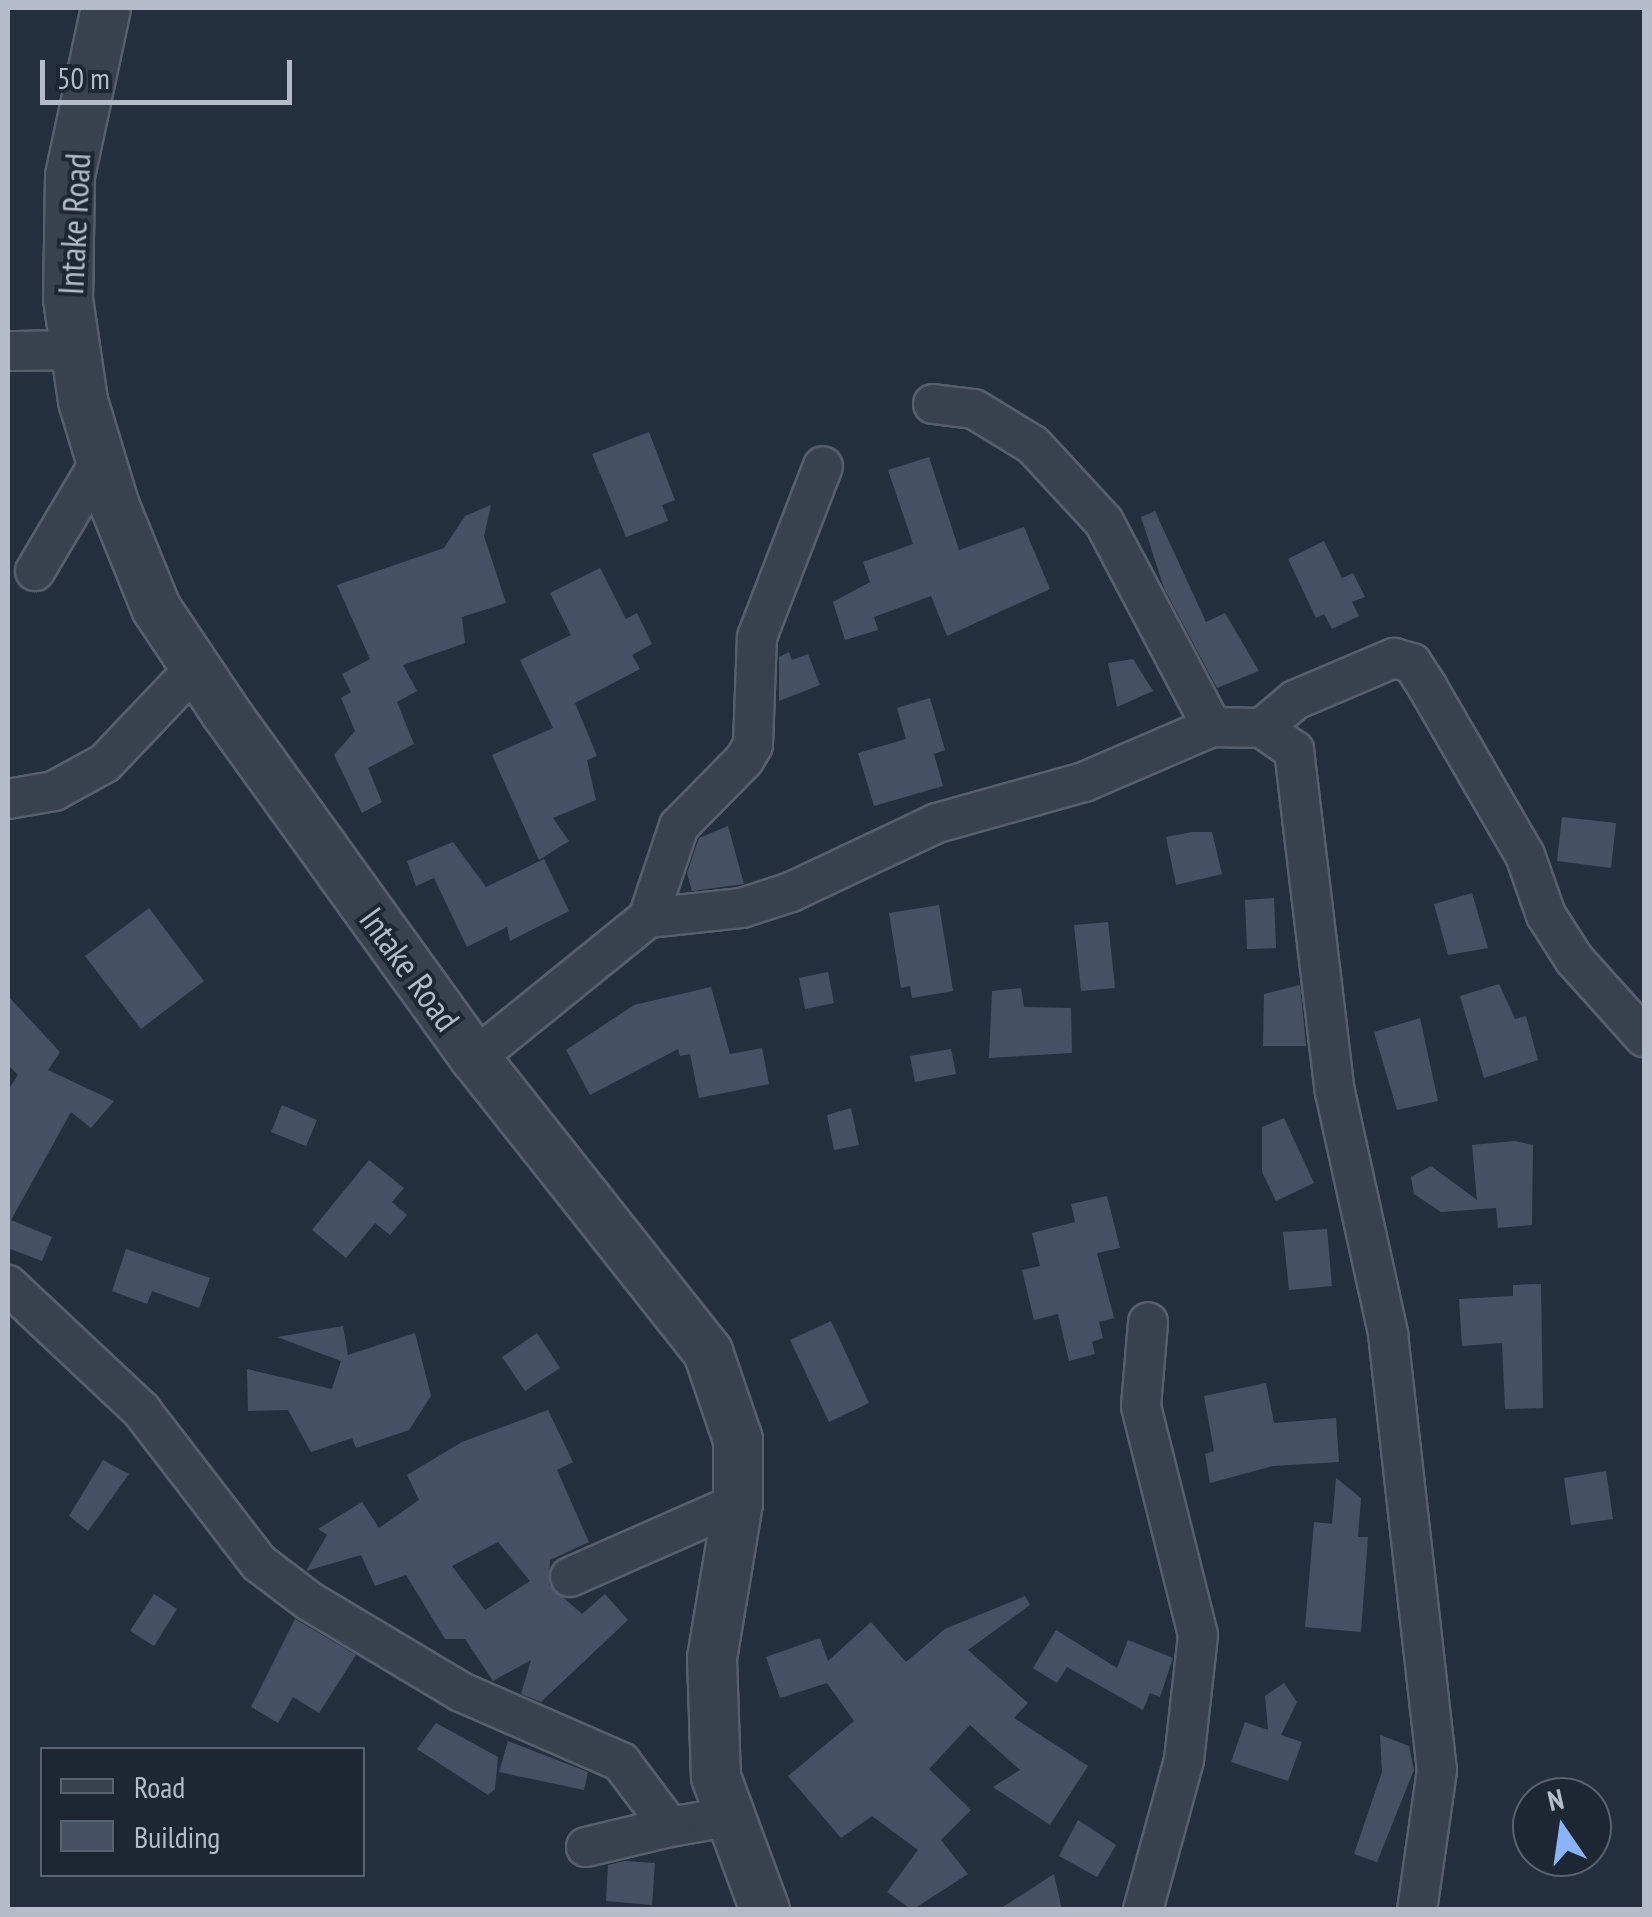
<!DOCTYPE html>
<html>
<head>
<meta charset="utf-8">
<style>
	body { margin:0 }
	#map { position:relative; width:1652px; height:1917px; overflow:hidden; background:#242f3e; font-family:"PT Sans Narrow",sans-serif }
	div>[style] { position:absolute }
	[style*='--x'] { left:calc(var(--x)*1px); top:calc(var(--y)*1px); width:calc(var(--w)*1px); rotate:calc(var(--a)*1deg) }
	.building>* { inset:0; background:#455162 }
	.roads { filter:drop-shadow(2px 0 #565f6c) drop-shadow(-2px 0 #565f6c) drop-shadow(0 2px #565f6c) drop-shadow(0 -2px #565f6c) }
	.minor>* { height:38px; margin:-19px; padding:0 19px; transform-origin:19px; border-radius:19px; background:#38414e }
	.tertiary>* { height:48px; margin:-24px; padding:0 24px; transform-origin:24px; border-radius:24px; background:#38414e }
	span { translate:-50% -50%; white-space:nowrap; text-align:center; line-height:1.15; -webkit-text-stroke:8px #1d2633; paint-order:stroke }
	.street-label { font-size:35px; color:#b4bcc9 }
	.frame { position:absolute; inset:0; border:10px solid #b4bcc9; pointer-events:none }
	.legend { position:absolute; left:40px; top:1747px; width:325px; height:130px; box-sizing:border-box; background:#1d2633; border:2px solid #59626f; margin:0; padding:12px 18px; list-style:none; font-size:30px; color:#b4bcc9 }
	.legend li { display:flex; align-items:center; gap:20px; height:50px }
	.legend b { width:50px; border:2px solid #59626f }
	.north { position:absolute; left:1512px; top:1777px; width:100px; height:100px; box-sizing:border-box; background:#1d2633; border:2px solid #59626f; border-radius:50%; rotate:347deg; font-size:28px; font-weight:700; line-height:40px; text-align:center; color:#b4bcc9 }
	.north::after { content:''; display:block; margin:auto; width:35px; height:45px; background:#8ab4f8; clip-path:polygon(50% 0,100% 100%,50% 72%,0 100%) }
	.scale { position:absolute; left:40px; top:60px; width:252px; height:45px; box-sizing:border-box; border:5px solid #b4bcc9; border-top:0; padding-left:12px; font-size:30px; line-height:35px; white-space:nowrap; color:#b4bcc9; -webkit-text-stroke:8px #1d2633; paint-order:stroke }
</style>
</head>
<body>
<div id="map">
	<div class="building">
		<div style="clip-path:polygon(649px 432px,675px 500px,662px 505px,668px 521px,626px 537px,592px 454px)"></div>
		<div style="clip-path:polygon(929px 457px,959px 550px,1024px 527px,1050px 589px,947px 636px,931px 596px,874px 617px,878px 630px,845px 640px,833px 602px,870px 582px,863px 562px,913px 544px,888px 470px)"></div>
		<div style="clip-path:polygon(491px 505px,484px 536px,506px 603px,462px 617px,465px 643px,403px 665px,417px 691px,397px 702px,414px 744px,368px 768px,382px 802px,362px 813px,334px 755px,355px 731px,341px 698px,351px 692px,342px 674px,370px 659px,337px 585px,444px 548px,465px 516px)"></div>
		<div style="clip-path:polygon(1155px 511px,1206px 622px,1225px 613px,1259px 671px,1217px 688px,1164px 588px,1141px 517px)"></div>
		<div style="clip-path:polygon(1324px 541px,1342px 578px,1353px 573px,1365px 597px,1352px 602px,1359px 616px,1332px 629px,1324px 614px,1316px 618px,1288px 559px)"></div>
		<div style="clip-path:polygon(600px 568px,626px 619px,637px 613px,652px 644px,632px 655px,640px 669px,575px 703px,597px 756px,587px 760px,596px 800px,553px 818px,569px 841px,539px 860px,492px 755px,553px 728px,520px 660px,571px 635px,550px 593px)"></div>
		<div style="clip-path:polygon(789px 652px,792px 660px,808px 654px,820px 685px,779px 701px,779px 657px)"></div>
		<div style="clip-path:polygon(1133px 659px,1153px 691px,1117px 707px,1108px 663px)"></div>
		<div style="clip-path:polygon(930px 698px,945px 750px,934px 754px,943px 786px,874px 806px,858px 753px,906px 739px,897px 708px)"></div>
		<div style="clip-path:polygon(1562px 817px,1616px 823px,1611px 868px,1557px 861px)"></div>
		<div style="clip-path:polygon(728px 826px,744px 884px,692px 891px,687px 873px,699px 838px)"></div>
		<div style="clip-path:polygon(1192px 832px,1212px 832px,1222px 874px,1176px 885px,1166px 837px)"></div>
		<div style="clip-path:polygon(453px 842px,486px 887px,544px 859px,569px 911px,510px 941px,507px 927px,467px 947px,434px 878px,416px 886px,407px 861px)"></div>
		<div style="clip-path:polygon(1472px 893px,1488px 948px,1448px 955px,1434px 904px)"></div>
		<div style="clip-path:polygon(1274px 898px,1276px 948px,1247px 949px,1245px 900px)"></div>
		<div style="clip-path:polygon(939px 905px,953px 991px,912px 998px,910px 986px,901px 988px,889px 913px)"></div>
		<div style="clip-path:polygon(149px 908px,204px 981px,141px 1029px,85px 956px)"></div>
		<div style="clip-path:polygon(1108px 922px,1115px 988px,1081px 991px,1074px 925px)"></div>
		<div style="clip-path:polygon(828px 972px,834px 1003px,805px 1009px,799px 978px)"></div>
		<div style="clip-path:polygon(1499px 984px,1515px 1019px,1526px 1016px,1538px 1060px,1484px 1078px,1460px 996px)"></div>
		<div style="clip-path:polygon(1300px 985px,1306px 1046px,1263px 1046px,1264px 994px)"></div>
		<div style="clip-path:polygon(711px 987px,730px 1054px,762px 1048px,769px 1084px,699px 1098px,690px 1054px,680px 1056px,678px 1049px,590px 1095px,566px 1050px,634px 1005px)"></div>
		<div style="clip-path:polygon(1021px 988px,1024px 1007px,1071px 1008px,1072px 1053px,989px 1058px,992px 991px)"></div>
		<div style="clip-path:polygon(8px 996px,60px 1052px,48px 1070px,114px 1101px,91px 1128px,71px 1112px,11px 1220px,52px 1237px,42px 1261px,8px 1248px,8px 1090px,18px 1075px,8px 1065px)"></div>
		<div style="clip-path:polygon(1420px 1018px,1438px 1101px,1397px 1110px,1374px 1032px)"></div>
		<div style="clip-path:polygon(951px 1049px,956px 1074px,915px 1082px,910px 1056px)"></div>
		<div style="clip-path:polygon(282px 1105px,317px 1120px,306px 1146px,271px 1132px)"></div>
		<div style="clip-path:polygon(851px 1108px,859px 1145px,834px 1150px,827px 1115px)"></div>
		<div style="clip-path:polygon(1284px 1118px,1314px 1183px,1276px 1201px,1262px 1172px,1262px 1127px)"></div>
		<div style="clip-path:polygon(1515px 1141px,1533px 1145px,1532px 1225px,1498px 1228px,1496px 1208px,1441px 1212px,1414px 1194px,1411px 1177px,1431px 1166px,1477px 1200px,1472px 1145px)"></div>
		<div style="clip-path:polygon(369px 1160px,404px 1188px,392px 1202px,407px 1215px,390px 1235px,375px 1223px,346px 1258px,312px 1230px)"></div>
		<div style="clip-path:polygon(1107px 1196px,1120px 1248px,1097px 1253px,1114px 1318px,1099px 1322px,1103px 1338px,1092px 1342px,1095px 1354px,1069px 1361px,1058px 1314px,1034px 1320px,1022px 1270px,1040px 1266px,1032px 1233px,1075px 1222px,1071px 1204px)"></div>
		<div style="clip-path:polygon(1327px 1229px,1332px 1286px,1289px 1290px,1283px 1232px)"></div>
		<div style="clip-path:polygon(126px 1249px,210px 1278px,199px 1308px,152px 1291px,147px 1304px,112px 1291px)"></div>
		<div style="clip-path:polygon(1541px 1284px,1543px 1408px,1505px 1409px,1502px 1343px,1462px 1346px,1459px 1299px,1513px 1296px,1513px 1285px)"></div>
		<div style="clip-path:polygon(831px 1321px,869px 1403px,829px 1422px,790px 1340px)"></div>
		<div style="clip-path:polygon(343px 1326px,348px 1355px,415px 1333px,431px 1396px,409px 1430px,356px 1448px,352px 1438px,311px 1452px,288px 1410px,248px 1411px,247px 1369px,332px 1389px,341px 1361px,277px 1337px)"></div>
		<div style="clip-path:polygon(537px 1333px,560px 1368px,525px 1391px,502px 1357px)"></div>
		<div style="clip-path:polygon(1266px 1383px,1274px 1423px,1336px 1418px,1339px 1462px,1273px 1466px,1210px 1483px,1205px 1454px,1214px 1451px,1204px 1396px)"></div>
		<div style="clip-path:polygon(evenodd,548px 1410px,573px 1462px,557px 1470px,589px 1542px,550px 1560px,549px 1585px,582px 1614px,605px 1594px,628px 1620px,541px 1702px,521px 1694px,531px 1660px,493px 1681px,465px 1639px,445px 1639px,406px 1575px,375px 1586px,361px 1555px,306px 1571px,327px 1535px,318px 1529px,362px 1502px,379px 1528px,419px 1500px,407px 1475px,462px 1442px,548px 1410px,498px 1542px,530px 1581px,485px 1610px,452px 1566px,498px 1542px)"></div>
		<div style="clip-path:polygon(103px 1460px,129px 1474px,88px 1531px,69px 1516px)"></div>
		<div style="clip-path:polygon(1606px 1471px,1613px 1519px,1571px 1525px,1564px 1478px)"></div>
		<div style="clip-path:polygon(1336px 1478px,1361px 1498px,1358px 1537px,1368px 1537px,1361px 1632px,1305px 1627px,1314px 1522px,1332px 1524px)"></div>
		<div style="clip-path:polygon(154px 1594px,177px 1609px,154px 1646px,130px 1631px)"></div>
		<div style="clip-path:polygon(1025px 1596px,1030px 1605px,968px 1650px,1028px 1703px,1014px 1718px,1088px 1766px,1050px 1825px,993px 1787px,1020px 1770px,970px 1725px,929px 1769px,971px 1810px,941px 1840px,968px 1874px,912px 1910px,887px 1892px,918px 1850px,872px 1816px,841px 1838px,788px 1776px,854px 1721px,827px 1683px,780px 1698px,766px 1657px,820px 1638px,828px 1661px,871px 1622px,906px 1662px,945px 1629px)"></div>
		<div style="clip-path:polygon(295px 1619px,356px 1655px,319px 1713px,293px 1697px,278px 1723px,251px 1707px)"></div>
		<div style="clip-path:polygon(1056px 1630px,1117px 1668px,1128px 1640px,1173px 1658px,1160px 1697px,1150px 1693px,1143px 1710px,1067px 1667px,1057px 1683px,1033px 1668px)"></div>
		<div style="clip-path:polygon(1284px 1683px,1297px 1702px,1281px 1735px,1302px 1742px,1288px 1781px,1231px 1762px,1245px 1722px,1268px 1730px,1265px 1696px)"></div>
		<div style="clip-path:polygon(436px 1723px,498px 1757px,495px 1789px,488px 1795px,417px 1749px)"></div>
		<div style="clip-path:polygon(1380px 1735px,1409px 1746px,1414px 1770px,1377px 1862px,1354px 1854px,1382px 1772px)"></div>
		<div style="clip-path:polygon(508px 1741px,588px 1772px,584px 1790px,499px 1772px)"></div>
		<div style="clip-path:polygon(1078px 1820px,1116px 1845px,1097px 1877px,1059px 1856px)"></div>
		<div style="clip-path:polygon(625px 1861px,655px 1863px,652px 1905px,606px 1901px,608px 1865px)"></div>
		<div style="clip-path:polygon(1054px 1874px,1062px 1910px,998px 1910px)"></div>
	</div>
	<div class="roads">
		<div class="minor">
			<div style="--x:8;--y:351;--w:67;--a:-0.9"></div>
			<div style="--x:933;--y:404;--w:41;--a:7"></div>
			<div style="--x:974;--y:409;--w:69;--a:31.4"></div>
			<div style="--x:1033;--y:445;--w:105;--a:47.3"></div>
			<div style="--x:1104;--y:522;--w:232;--a:62.2"></div>
			<div style="--x:35;--y:571;--w:129;--a:-59.3"></div>
			<div style="--x:1262;--y:728;--w:39;--a:35"></div>
			<div style="--x:1294;--y:750;--w:344;--a:83.2"></div>
			<div style="--x:1335;--y:1092;--w:248;--a:77.6"></div>
			<div style="--x:1388;--y:1334;--w:439;--a:83.6"></div>
			<div style="--x:1437;--y:1770;--w:141;--a:98.1"></div>
			<div style="--x:8;--y:799;--w:47;--a:-9.9"></div>
			<div style="--x:54;--y:791;--w:58;--a:-28.8"></div>
			<div style="--x:105;--y:763;--w:131;--a:-46.5"></div>
			<div style="--x:648;--y:918;--w:95;--a:-6.1"></div>
			<div style="--x:742;--y:908;--w:52;--a:-18.1"></div>
			<div style="--x:791;--y:892;--w:161;--a:-25.3"></div>
			<div style="--x:937;--y:823;--w:153;--a:-15.6"></div>
			<div style="--x:1084;--y:782;--w:139;--a:-23.3"></div>
			<div style="--x:1212;--y:727;--w:50;--a:1.1"></div>
			<div style="--x:1262;--y:728;--w:43;--a:-40.3"></div>
			<div style="--x:1295;--y:700;--w:108;--a:-23"></div>
			<div style="--x:1394;--y:658;--w:19;--a:16"></div>
			<div style="--x:1412;--y:663;--w:30;--a:57"></div>
			<div style="--x:1428;--y:688;--w:193;--a:59.9"></div>
			<div style="--x:1525;--y:855;--w:64;--a:70.7"></div>
			<div style="--x:1546;--y:915;--w:52;--a:57.5"></div>
			<div style="--x:1574;--y:959;--w:105;--a:48.1"></div>
			<div style="--x:475;--y:1058;--w:223;--a:-39"></div>
			<div style="--x:648;--y:918;--w:97;--a:-71.4"></div>
			<div style="--x:679;--y:826;--w:93;--a:-45.4"></div>
			<div style="--x:744;--y:760;--w:17;--a:-59"></div>
			<div style="--x:753;--y:745;--w:108;--a:-87.9"></div>
			<div style="--x:757;--y:637;--w:183;--a:-68.9"></div>
			<div style="--x:8;--y:1285;--w:183;--a:43.2"></div>
			<div style="--x:141;--y:1410;--w:193;--a:52.4"></div>
			<div style="--x:259;--y:1563;--w:63;--a:37.2"></div>
			<div style="--x:309;--y:1601;--w:177;--a:30.9"></div>
			<div style="--x:461;--y:1692;--w:175;--a:23.6"></div>
			<div style="--x:621;--y:1762;--w:81;--a:53"></div>
			<div style="--x:670;--y:1827;--w:58;--a:-10"></div>
			<div style="--x:570;--y:1577;--w:184;--a:-23.8"></div>
			<div style="--x:586;--y:1847;--w:86;--a:-13.4"></div>
			<div style="--x:1143;--y:1910;--w:156;--a:-74.7"></div>
			<div style="--x:1184;--y:1760;--w:126;--a:-83.6"></div>
			<div style="--x:1198;--y:1635;--w:236;--a:-104"></div>
			<div style="--x:1141;--y:1406;--w:84;--a:-85.2"></div>
		</div>
		<div class="tertiary">
			<div style="--x:106;--y:8;--w:172;--a:102.1"></div>
			<div style="--x:70;--y:176;--w:123;--a:90.9"></div>
			<div style="--x:68;--y:299;--w:103;--a:81.6"></div>
			<div style="--x:83;--y:401;--w:108;--a:73.2"></div>
			<div style="--x:114;--y:504;--w:112;--a:68"></div>
			<div style="--x:156;--y:608;--w:126;--a:56.3"></div>
			<div style="--x:226;--y:713;--w:425;--a:54.2"></div>
			<div style="--x:475;--y:1058;--w:375;--a:51.6"></div>
			<div style="--x:708;--y:1352;--w:93;--a:71.2"></div>
			<div style="--x:738;--y:1440;--w:63;--a:90"></div>
			<div style="--x:738;--y:1503;--w:157;--a:99.5"></div>
			<div style="--x:712;--y:1658;--w:119;--a:88.1"></div>
			<div style="--x:716;--y:1777;--w:142;--a:69.8"></div>
		</div>
	</div>
	<div class="street-label">
		<span style="left:74px;top:224px;rotate:-87deg">Intake Road</span>
		<span style="left:410px;top:969px;rotate:54deg">Intake Road</span>
	</div>
	<div class="frame"></div>
	<ul class="legend">
	<li><b style="height:12px;background:#38414e"></b>Road</li>
	<li><b style="height:28px;background:#455162"></b>Building</li>
	</ul>
	<div class="north">N</div>
	<div class="scale">50 m</div>
</div>
</body>
</html>
